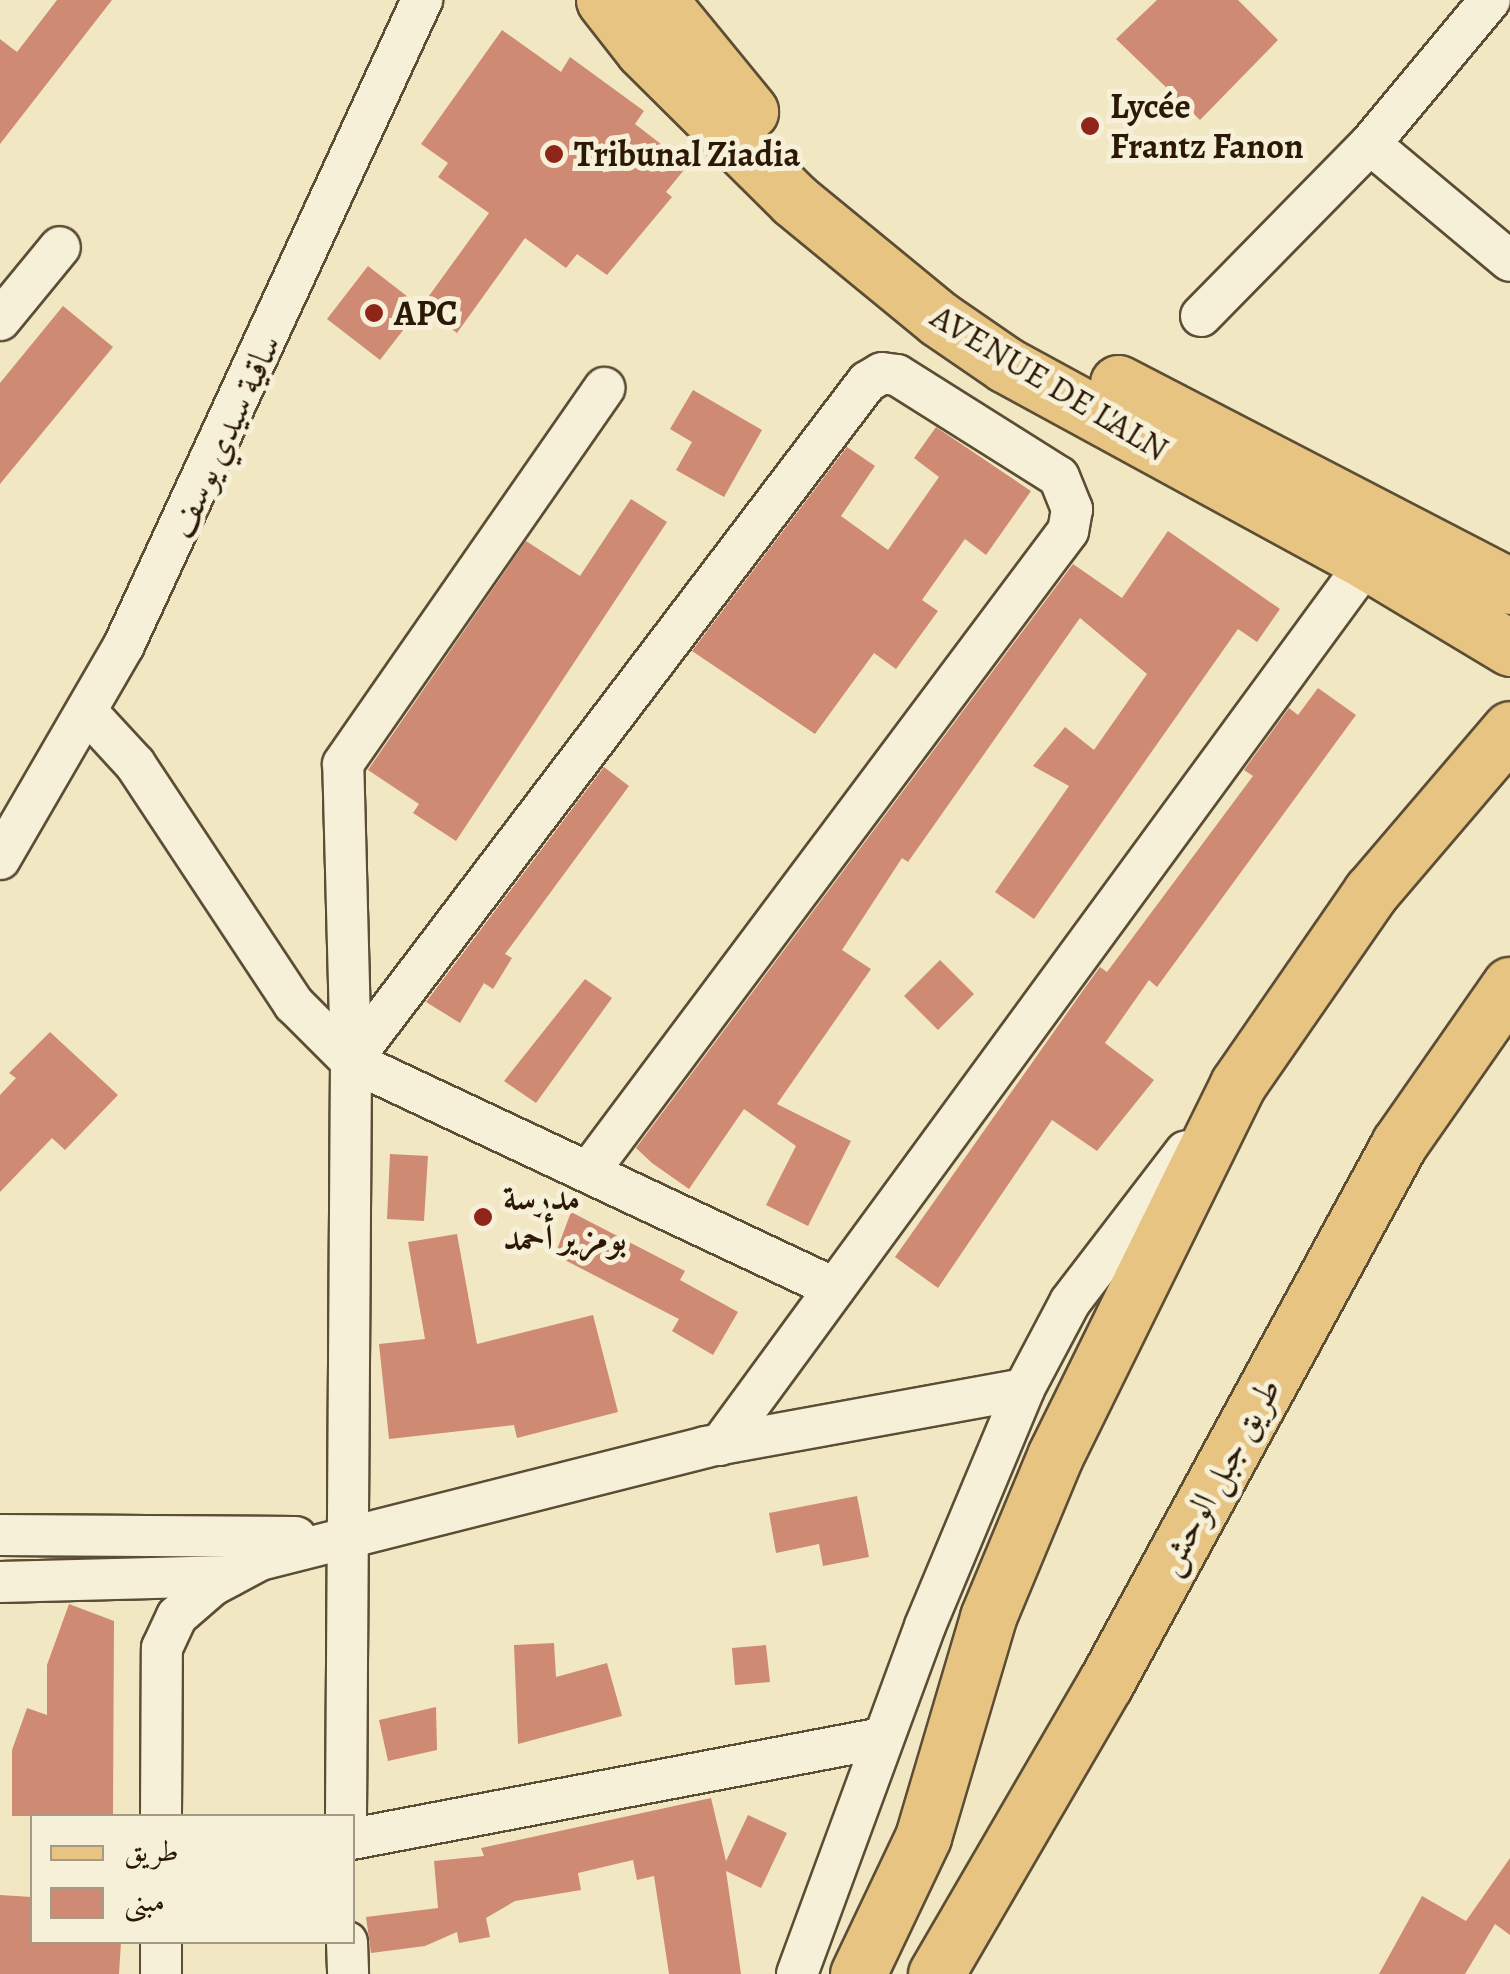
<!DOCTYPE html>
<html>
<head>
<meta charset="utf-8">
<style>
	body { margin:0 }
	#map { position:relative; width:1510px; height:1974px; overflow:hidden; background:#f1e8c3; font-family:Alegreya,Amiri,serif }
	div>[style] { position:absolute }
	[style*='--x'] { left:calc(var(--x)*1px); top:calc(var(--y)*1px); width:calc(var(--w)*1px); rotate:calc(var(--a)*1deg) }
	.building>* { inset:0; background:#cf8a73 }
	.roads { filter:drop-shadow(2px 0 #5c4d35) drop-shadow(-2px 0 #5c4d35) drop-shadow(0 2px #5c4d35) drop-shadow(0 -2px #5c4d35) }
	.minor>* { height:40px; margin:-20px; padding:0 20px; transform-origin:20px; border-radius:20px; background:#f6f0d8 }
	.primary>* { height:55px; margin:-27.5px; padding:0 27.5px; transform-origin:27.5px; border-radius:27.5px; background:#e8c482 }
	.dots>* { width:28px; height:28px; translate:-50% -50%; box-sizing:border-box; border:5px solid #f6f0d8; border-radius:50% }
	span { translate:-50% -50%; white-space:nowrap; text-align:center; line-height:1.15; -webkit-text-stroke:10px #f6f0d8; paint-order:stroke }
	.poi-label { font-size:35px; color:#2b1906; font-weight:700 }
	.left { translate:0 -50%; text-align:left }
	.street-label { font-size:35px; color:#2b1906 }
	.legend { position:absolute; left:30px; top:1814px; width:325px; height:130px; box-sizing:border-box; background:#f6f0d8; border:2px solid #a59a84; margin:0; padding:12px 18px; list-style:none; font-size:30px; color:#2b1906 }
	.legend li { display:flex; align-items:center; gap:20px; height:50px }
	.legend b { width:50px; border:2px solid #a59a84 }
</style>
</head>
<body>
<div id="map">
	<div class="building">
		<div style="clip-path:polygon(57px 0,112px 0,0 144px,0 39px,17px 52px)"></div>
		<div style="clip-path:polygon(1157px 0,1238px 0,1278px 40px,1200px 120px,1116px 39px)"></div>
		<div style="clip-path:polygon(502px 30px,561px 72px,570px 57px,644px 111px,635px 124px,688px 165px,666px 192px,672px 197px,607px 275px,577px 254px,566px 268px,525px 238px,457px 333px,421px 307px,489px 213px,438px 177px,448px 163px,421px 144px)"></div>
		<div style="clip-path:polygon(368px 266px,421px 307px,380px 360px,327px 319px)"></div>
		<div style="clip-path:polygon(63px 306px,113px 347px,0 484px,0 383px)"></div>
		<div style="clip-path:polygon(693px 390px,762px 430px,724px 497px,676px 470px,692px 442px,670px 429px)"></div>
		<div style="clip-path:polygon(936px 427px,1031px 491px,986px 555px,965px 539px,922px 600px,938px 611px,896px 669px,874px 653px,815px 734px,692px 651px,847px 447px,875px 466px,841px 516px,888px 550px,939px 477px,914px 458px)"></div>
		<div style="clip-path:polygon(631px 499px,667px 522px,456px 841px,413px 813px,419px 804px,368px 770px,526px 541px,580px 576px)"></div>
		<div style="clip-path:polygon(1168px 531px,1280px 609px,1257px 642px,1238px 629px,1034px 919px,995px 892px,1069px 786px,1033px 766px,1065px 727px,1094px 750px,1147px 674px,1080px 618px,908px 862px,902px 858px,842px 950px,871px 969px,777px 1104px,851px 1141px,808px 1226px,766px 1205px,796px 1146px,744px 1109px,689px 1189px,652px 1163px,636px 1148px,1073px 564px,1122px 598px)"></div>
		<div style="clip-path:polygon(1318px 688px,1356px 715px,1157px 987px,1149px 980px,1105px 1043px,1154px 1080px,1097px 1151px,1052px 1120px,938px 1288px,895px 1257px,1084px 989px,1100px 967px,1107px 972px,1253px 776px,1244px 770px,1289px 708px,1298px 715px)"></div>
		<div style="clip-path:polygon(604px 767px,629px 786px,505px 954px,512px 958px,493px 989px,484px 983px,460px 1023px,426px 1002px)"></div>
		<div style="clip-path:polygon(940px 960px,974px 994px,938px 1030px,904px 996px)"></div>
		<div style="clip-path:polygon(585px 979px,612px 998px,536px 1103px,504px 1081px)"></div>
		<div style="clip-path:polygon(50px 1032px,118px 1095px,65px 1150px,52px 1138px,0 1192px,0 1095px,16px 1078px,9px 1073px)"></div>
		<div style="clip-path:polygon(390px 1154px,428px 1156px,424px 1221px,387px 1219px)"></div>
		<div style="clip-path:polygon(571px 1212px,685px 1271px,680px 1280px,738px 1312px,713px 1355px,672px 1331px,679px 1319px,555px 1255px)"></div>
		<div style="clip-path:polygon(457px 1234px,477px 1344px,593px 1315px,618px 1412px,517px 1438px,514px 1425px,389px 1439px,379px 1344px,425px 1339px,408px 1242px)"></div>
		<div style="clip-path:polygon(857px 1496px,869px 1557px,823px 1566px,819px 1544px,776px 1553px,769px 1513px)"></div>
		<div style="clip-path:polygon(69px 1604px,114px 1621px,113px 1816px,12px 1816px,12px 1750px,27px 1708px,47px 1715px,47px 1665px)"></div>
		<div style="clip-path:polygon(554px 1643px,556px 1677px,607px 1663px,622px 1716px,518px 1744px,514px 1645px)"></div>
		<div style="clip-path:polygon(766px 1645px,770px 1682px,735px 1685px,732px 1648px)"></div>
		<div style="clip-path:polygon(436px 1707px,437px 1750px,388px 1761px,379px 1720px)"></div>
		<div style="clip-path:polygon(711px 1798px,726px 1861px,748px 1815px,787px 1833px,761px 1888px,726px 1871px,741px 1974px,669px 1974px,654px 1876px,637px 1880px,633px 1860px,578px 1873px,581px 1890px,515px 1901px,486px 1918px,490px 1937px,459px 1943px,457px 1932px,425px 1946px,371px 1953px,366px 1917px,438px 1908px,434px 1861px,484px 1856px,481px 1848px)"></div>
		<div style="clip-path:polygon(1510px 1858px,1510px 1935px,1495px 1924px,1465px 1974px,1379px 1974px,1422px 1896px,1466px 1921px)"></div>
		<div style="clip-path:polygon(0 1895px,32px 1897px,32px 1942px,121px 1942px,119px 1974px,0 1974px)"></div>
	</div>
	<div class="roads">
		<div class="minor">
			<div style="--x:1370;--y:144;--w:187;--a:-50.2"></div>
			<div style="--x:1201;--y:316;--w:241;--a:-45.5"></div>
			<div style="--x:1370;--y:144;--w:182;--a:39.9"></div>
			<div style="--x:0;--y:320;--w:94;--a:-50.6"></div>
			<div style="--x:87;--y:712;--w:71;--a:47.3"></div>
			<div style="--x:135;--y:764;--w:288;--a:56.5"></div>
			<div style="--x:294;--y:1004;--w:81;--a:45"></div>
			<div style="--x:351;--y:1061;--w:534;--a:25.17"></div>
			<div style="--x:0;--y:859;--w:247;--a:-59.9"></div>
			<div style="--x:124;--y:645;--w:711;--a:-65.2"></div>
			<div style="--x:351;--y:1061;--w:853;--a:-52.77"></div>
			<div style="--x:867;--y:382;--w:17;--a:-31"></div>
			<div style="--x:882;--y:373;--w:15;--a:8"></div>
			<div style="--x:897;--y:375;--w:191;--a:32.2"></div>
			<div style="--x:1059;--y:477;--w:35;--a:68"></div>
			<div style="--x:1072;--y:509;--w:22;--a:100"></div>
			<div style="--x:1068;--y:531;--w:799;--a:126.81"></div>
			<div style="--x:720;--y:1445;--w:1095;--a:-53.77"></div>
			<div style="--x:0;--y:1535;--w:296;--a:0.4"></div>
			<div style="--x:0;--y:1582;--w:230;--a:-1.5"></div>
			<div style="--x:161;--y:1816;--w:168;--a:-89.7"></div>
			<div style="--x:162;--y:1648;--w:35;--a:-65"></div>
			<div style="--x:177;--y:1616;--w:48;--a:-40.7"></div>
			<div style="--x:213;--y:1585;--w:53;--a:-28"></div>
			<div style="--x:260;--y:1560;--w:459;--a:-14.2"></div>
			<div style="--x:705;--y:1447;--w:324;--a:-10.3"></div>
			<div style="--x:346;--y:1816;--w:755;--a:-89.62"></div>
			<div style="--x:351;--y:1061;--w:297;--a:-91.5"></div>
			<div style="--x:343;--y:764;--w:458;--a:-55.2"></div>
			<div style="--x:352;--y:1839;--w:540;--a:-10.79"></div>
			<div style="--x:347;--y:1942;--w:32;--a:88"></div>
			<div style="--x:161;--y:1974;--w:32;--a:-90"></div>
			<div style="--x:797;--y:1974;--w:371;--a:-69.8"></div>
			<div style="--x:925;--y:1626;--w:257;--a:-67.3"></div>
			<div style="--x:1024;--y:1389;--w:98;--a:-62.1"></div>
			<div style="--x:1070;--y:1302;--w:190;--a:-52.5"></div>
		</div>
		<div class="primary">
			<div style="--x:604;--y:0;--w:63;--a:52"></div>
			<div style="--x:643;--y:50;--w:213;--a:44.8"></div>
			<div style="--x:794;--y:200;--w:188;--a:39.4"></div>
			<div style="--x:939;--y:319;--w:81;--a:34.5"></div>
			<div style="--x:1006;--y:365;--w:411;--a:28.6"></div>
			<div style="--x:1367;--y:562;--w:167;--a:31"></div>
			<div style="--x:659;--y:0;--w:144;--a:50.7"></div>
			<div style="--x:1118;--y:383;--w:441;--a:27.4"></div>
			<div style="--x:858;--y:1974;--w:152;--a:-64.6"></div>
			<div style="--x:923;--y:1837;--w:229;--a:-73.5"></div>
			<div style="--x:988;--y:1617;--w:174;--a:-67.4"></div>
			<div style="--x:1055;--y:1456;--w:415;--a:-63.8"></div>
			<div style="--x:1238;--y:1084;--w:234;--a:-55.3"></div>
			<div style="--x:1371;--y:892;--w:214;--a:-49.5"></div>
			<div style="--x:936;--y:1974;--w:336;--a:-59.8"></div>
			<div style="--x:1105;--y:1684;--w:615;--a:-61.43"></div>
			<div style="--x:1399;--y:1144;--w:194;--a:-55.1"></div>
		</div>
	</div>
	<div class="dots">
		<div style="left:1090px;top:126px;background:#8f2418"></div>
		<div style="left:554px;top:154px;background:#8f2418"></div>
		<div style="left:374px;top:313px;background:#8f2418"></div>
		<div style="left:483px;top:1217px;background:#8f2418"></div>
	</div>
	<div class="poi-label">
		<span class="left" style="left:1110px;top:126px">Lycée<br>Frantz Fanon</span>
		<span class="left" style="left:574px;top:154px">Tribunal Ziadia</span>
		<span class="left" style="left:394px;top:313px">APC</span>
		<span class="left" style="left:503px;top:1217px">مدرسة<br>بومزير أحمد</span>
	</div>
	<div class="street-label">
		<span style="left:1050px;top:382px;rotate:31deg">AVENUE DE L'ALN</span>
		<span style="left:224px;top:436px;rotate:-65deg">ساقية سيدي يوسف</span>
		<span style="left:1218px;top:1476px;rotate:-61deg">طريق جبل الوحش</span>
	</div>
	<ul class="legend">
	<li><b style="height:12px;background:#e8c482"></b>طريق</li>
	<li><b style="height:28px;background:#cf8a73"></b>مبنى</li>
	</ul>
</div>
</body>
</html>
